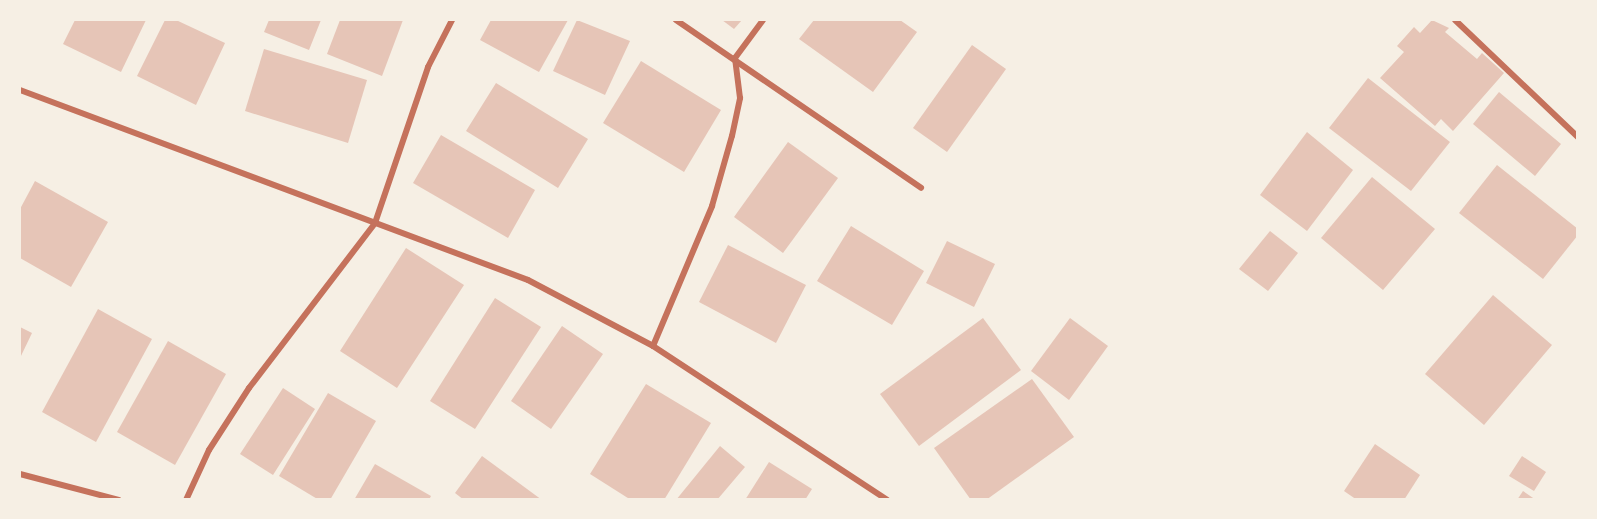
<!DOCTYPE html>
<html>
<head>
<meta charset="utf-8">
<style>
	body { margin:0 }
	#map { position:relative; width:1597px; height:519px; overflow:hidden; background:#f6efe4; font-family:"Varela Round",sans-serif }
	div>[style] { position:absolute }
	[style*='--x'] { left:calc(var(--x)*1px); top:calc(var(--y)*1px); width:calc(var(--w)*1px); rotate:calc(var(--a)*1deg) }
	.building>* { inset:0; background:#e6c5b7 }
	.minor>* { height:6px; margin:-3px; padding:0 3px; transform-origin:3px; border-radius:3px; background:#c5725c }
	span { translate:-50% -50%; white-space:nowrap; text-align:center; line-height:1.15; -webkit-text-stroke:5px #f6efe4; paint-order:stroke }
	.frame { position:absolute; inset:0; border:21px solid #f6efe4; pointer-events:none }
</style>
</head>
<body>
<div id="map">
	<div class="building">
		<div style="clip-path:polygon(75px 20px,146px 20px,121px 72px,63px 44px)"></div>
		<div style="clip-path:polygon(165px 20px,176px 20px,225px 43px,196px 105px,137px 76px)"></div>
		<div style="clip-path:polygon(269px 20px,321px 20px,309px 50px,264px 32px)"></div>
		<div style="clip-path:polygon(340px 20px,403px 20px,382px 76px,327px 54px)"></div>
		<div style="clip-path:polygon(491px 20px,568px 20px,539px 72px,480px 40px)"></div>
		<div style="clip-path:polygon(577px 20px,630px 41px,605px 95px,553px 71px)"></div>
		<div style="clip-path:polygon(722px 20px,742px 20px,734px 29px)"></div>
		<div style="clip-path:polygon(814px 20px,900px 20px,917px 32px,873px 92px,799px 39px)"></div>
		<div style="clip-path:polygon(1432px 20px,1449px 28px,1445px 32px,1477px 59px,1482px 53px,1504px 73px,1453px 131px,1441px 119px,1435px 126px,1380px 78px,1404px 52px,1397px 46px,1414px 27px,1420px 33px)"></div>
		<div style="clip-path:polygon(972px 45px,1006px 69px,947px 152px,913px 128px)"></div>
		<div style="clip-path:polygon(264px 49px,367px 80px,348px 143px,245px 111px)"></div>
		<div style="clip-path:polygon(641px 61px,721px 110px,684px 172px,603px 123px)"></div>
		<div style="clip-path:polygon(1368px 78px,1450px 142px,1411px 191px,1329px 128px)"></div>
		<div style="clip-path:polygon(496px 83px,588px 139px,558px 188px,466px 131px)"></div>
		<div style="clip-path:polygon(1499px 92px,1561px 144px,1535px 176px,1473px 124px)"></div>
		<div style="clip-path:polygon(1307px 132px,1353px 170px,1307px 231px,1260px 195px)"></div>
		<div style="clip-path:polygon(441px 135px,535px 190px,508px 238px,413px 183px)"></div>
		<div style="clip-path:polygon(788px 142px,838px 178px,783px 253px,734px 217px)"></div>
		<div style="clip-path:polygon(1497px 165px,1578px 229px,1578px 235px,1543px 279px,1459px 213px)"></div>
		<div style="clip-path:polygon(1372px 177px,1435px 229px,1383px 290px,1321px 238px)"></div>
		<div style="clip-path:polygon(35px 181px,108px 222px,71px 287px,20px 258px,20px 209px)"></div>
		<div style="clip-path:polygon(851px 226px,924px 271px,892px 325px,817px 281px)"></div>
		<div style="clip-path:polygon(1270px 231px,1298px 253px,1268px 291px,1239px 269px)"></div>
		<div style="clip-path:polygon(947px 241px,995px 264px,974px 307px,926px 283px)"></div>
		<div style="clip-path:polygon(728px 245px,806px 285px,776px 343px,699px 302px)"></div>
		<div style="clip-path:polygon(406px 248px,464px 285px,397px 388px,340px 351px)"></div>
		<div style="clip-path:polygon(1493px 295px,1552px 345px,1484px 425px,1425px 374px)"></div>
		<div style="clip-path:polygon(495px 298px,541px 327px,475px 429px,430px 401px)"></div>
		<div style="clip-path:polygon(98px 309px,152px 339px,96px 442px,42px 412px)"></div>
		<div style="clip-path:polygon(983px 318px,1021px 370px,919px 446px,880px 394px)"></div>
		<div style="clip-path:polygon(1070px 318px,1108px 346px,1069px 400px,1031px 371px)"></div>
		<div style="clip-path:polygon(562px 326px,603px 354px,551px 429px,511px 401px)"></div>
		<div style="clip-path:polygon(20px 327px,32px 333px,20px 358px)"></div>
		<div style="clip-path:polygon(168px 341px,226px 374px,175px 465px,117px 432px)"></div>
		<div style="clip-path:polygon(1032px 379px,1074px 437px,986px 500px,971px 500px,934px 448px)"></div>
		<div style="clip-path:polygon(646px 384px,711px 423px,664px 500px,631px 500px,590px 474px)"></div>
		<div style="clip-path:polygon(283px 388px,315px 409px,273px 475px,240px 454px)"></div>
		<div style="clip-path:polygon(328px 393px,376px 421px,330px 500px,319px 500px,279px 476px)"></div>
		<div style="clip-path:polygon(1375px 444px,1420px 475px,1404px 500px,1357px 500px,1344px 491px)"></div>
		<div style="clip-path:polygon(720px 446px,745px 467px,717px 500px,676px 500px)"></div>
		<div style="clip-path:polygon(482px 456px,542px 500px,464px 500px,455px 493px)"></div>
		<div style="clip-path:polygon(1522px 456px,1546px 472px,1534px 491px,1509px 476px)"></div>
		<div style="clip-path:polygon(769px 462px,812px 489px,805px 500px,745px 500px)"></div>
		<div style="clip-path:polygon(375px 464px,431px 496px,429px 500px,354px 500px)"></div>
		<div style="clip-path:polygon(1523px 491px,1536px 500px,1517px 500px)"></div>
	</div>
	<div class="minor">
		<div style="--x:676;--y:20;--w:297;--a:34.4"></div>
		<div style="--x:1455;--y:20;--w:170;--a:43.6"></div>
		<div style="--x:20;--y:90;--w:542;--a:20.51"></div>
		<div style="--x:528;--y:280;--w:141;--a:27.8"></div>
		<div style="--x:653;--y:346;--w:280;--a:33.3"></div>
		<div style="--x:653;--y:346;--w:152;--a:-67.1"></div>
		<div style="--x:712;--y:206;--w:73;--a:-74.1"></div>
		<div style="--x:732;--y:136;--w:39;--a:-78"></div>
		<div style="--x:740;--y:98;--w:40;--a:-97.1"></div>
		<div style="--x:735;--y:58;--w:47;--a:-53.6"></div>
		<div style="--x:20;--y:474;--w:102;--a:14.7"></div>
		<div style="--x:186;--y:500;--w:55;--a:-65.3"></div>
		<div style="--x:209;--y:450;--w:74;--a:-57.2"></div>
		<div style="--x:249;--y:388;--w:208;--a:-52.6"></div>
		<div style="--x:375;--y:223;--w:165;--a:-71.2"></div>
		<div style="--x:428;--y:67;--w:53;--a:-62.9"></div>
	</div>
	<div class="frame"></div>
</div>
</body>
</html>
